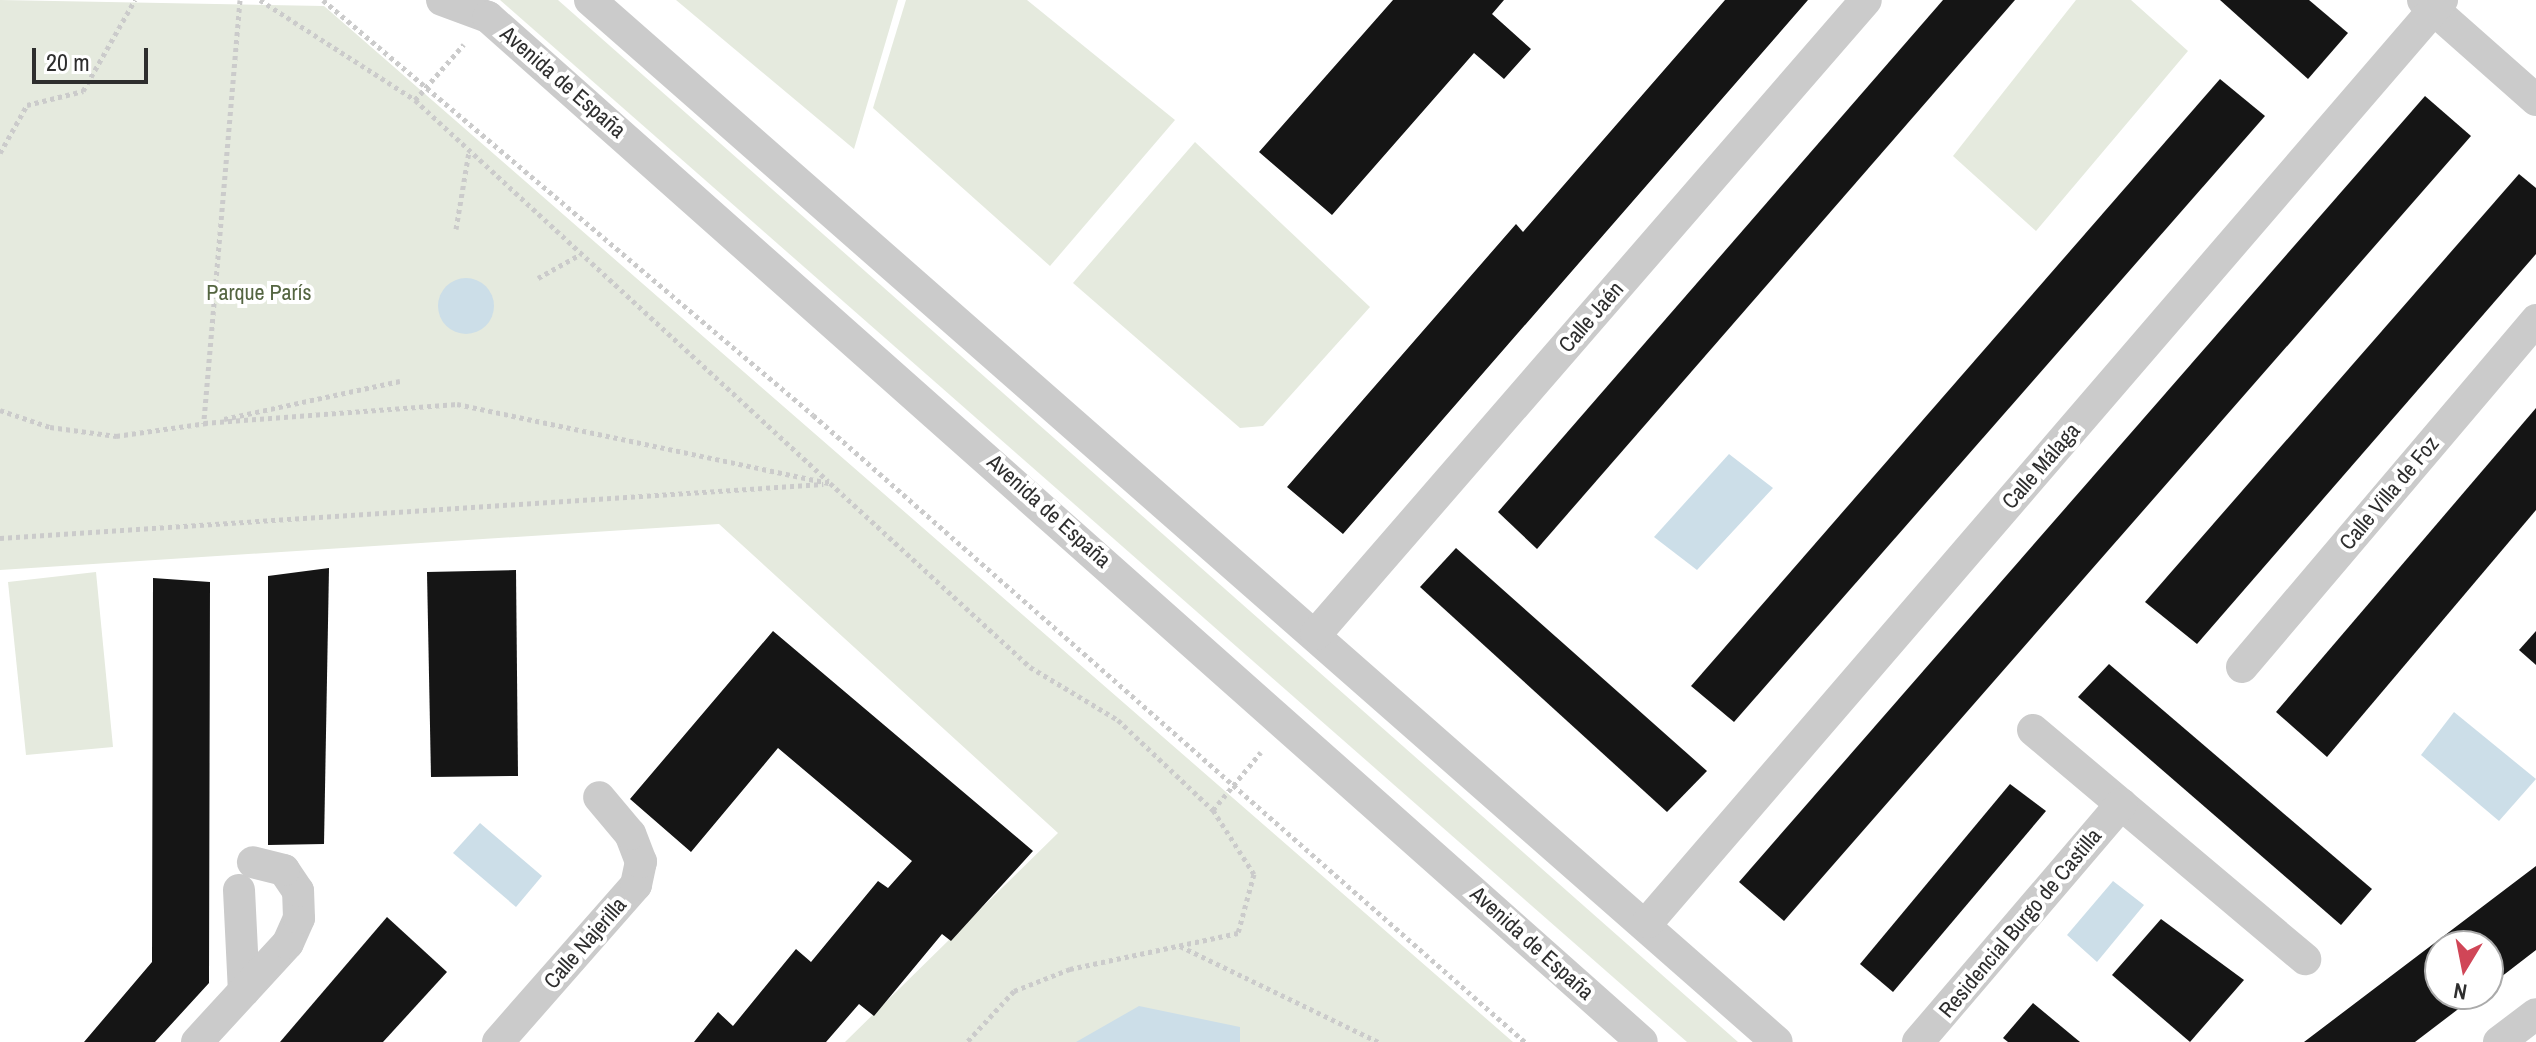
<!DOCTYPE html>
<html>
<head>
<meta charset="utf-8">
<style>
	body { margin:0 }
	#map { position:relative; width:2536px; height:1042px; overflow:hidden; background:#fff; font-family:"Archivo Narrow",sans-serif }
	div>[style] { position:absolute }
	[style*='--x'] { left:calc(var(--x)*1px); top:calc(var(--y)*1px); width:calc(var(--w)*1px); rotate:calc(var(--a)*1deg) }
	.green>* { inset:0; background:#e5eade }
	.water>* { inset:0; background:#ccdee8 }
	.round { border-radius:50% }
	.building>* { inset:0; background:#151515 }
	.path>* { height:5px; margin-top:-2.5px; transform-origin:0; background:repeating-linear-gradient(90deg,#cbcbcb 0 4px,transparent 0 8px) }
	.street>* { height:32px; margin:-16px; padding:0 16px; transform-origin:16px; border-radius:16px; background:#cbcbcb }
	span { translate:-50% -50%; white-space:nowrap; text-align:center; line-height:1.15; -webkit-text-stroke:8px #fff; paint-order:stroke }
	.street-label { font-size:22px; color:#2e2e2e }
	.park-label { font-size:22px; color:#546541 }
	.north { position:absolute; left:2424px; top:930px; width:80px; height:80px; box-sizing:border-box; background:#fff; border:2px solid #ababab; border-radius:50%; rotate:190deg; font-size:22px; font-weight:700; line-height:32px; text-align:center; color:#2e2e2e }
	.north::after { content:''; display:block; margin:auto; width:28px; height:36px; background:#d04657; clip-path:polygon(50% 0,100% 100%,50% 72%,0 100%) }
	.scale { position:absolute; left:32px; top:48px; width:116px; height:36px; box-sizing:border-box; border:4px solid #2e2e2e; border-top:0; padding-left:10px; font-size:24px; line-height:28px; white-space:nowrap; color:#2e2e2e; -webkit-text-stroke:6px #fff; paint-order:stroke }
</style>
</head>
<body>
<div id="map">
	<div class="green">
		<div style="clip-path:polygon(0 0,324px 6px,1513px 1042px,845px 1042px,1058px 833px,719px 524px,0 570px)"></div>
		<div style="clip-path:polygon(500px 0,558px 0,1738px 1042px,1687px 1042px)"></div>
		<div style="clip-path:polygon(676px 0,898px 0,854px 149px)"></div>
		<div style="clip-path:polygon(906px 0,1027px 0,1175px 120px,1050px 266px,873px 108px)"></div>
		<div style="clip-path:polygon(2076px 0,2131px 0,2188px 51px,2036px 231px,1953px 156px)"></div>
		<div style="clip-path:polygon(1195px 142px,1370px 307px,1263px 426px,1240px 428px,1073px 283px)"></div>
		<div style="clip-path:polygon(96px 572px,113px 747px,26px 755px,8px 582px)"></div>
	</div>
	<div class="water">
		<div class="round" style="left:438px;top:278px;width:56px;height:56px"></div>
		<div style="clip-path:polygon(1729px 454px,1773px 488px,1697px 570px,1654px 537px)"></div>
		<div style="clip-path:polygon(2454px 712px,2536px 779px,2499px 821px,2421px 755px)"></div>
		<div style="clip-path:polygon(480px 823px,542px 876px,516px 907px,453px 853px)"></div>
		<div style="clip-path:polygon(2113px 881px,2144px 905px,2097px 962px,2067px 935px)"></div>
		<div style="clip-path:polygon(1139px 1006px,1240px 1027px,1240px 1042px,1076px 1042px)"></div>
	</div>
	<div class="building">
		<div style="clip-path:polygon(1393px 0,1504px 0,1492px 14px,1531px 49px,1504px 79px,1474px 53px,1332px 215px,1259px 152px)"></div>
		<div style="clip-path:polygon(1725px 0,1808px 0,1343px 534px,1287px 487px,1516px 224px,1523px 232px)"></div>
		<div style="clip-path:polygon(1943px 0,2015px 0,1537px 549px,1498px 512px)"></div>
		<div style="clip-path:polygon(2220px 0,2309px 0,2348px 33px,2308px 79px)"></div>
		<div style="clip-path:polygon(2220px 79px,2265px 116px,1734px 722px,1691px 686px)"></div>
		<div style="clip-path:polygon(2425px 96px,2471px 136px,1784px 921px,1739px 882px)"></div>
		<div style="clip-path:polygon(2519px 174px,2536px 188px,2536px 254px,2197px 644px,2145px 602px)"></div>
		<div style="clip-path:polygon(2536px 408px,2536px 510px,2327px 757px,2276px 712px)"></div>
		<div style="clip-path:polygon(1456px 548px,1707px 771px,1667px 812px,1420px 587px)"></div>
		<div style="clip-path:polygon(329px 568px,324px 844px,268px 845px,268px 576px)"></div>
		<div style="clip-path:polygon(516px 570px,518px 776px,431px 777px,427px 572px)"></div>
		<div style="clip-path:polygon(153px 578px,210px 582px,209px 983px,155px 1042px,84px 1042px,152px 962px)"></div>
		<div style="clip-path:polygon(773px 631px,1033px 851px,951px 941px,942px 934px,874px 1016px,859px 1004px,826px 1042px,694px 1042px,718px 1012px,733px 1026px,796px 949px,811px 962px,878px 881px,888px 888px,912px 861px,778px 748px,691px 852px,630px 799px)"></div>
		<div style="clip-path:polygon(2536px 631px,2536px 665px,2519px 650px)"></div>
		<div style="clip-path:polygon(2109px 664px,2372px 889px,2341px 925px,2078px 697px)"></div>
		<div style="clip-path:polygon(2010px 784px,2046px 811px,1893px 992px,1860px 964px)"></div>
		<div style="clip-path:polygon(2536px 866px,2536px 950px,2488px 987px,2488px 946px,2440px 946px,2440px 994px,2478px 994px,2415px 1042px,2304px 1042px)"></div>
		<div style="clip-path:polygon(387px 917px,447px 972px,383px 1042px,280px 1042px)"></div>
		<div style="clip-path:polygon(2161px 919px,2244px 980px,2190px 1042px,2112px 975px)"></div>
		<div style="clip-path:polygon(2033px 1003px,2080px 1042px,2008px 1042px,2003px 1038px)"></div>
	</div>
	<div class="path">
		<div style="--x:240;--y:0;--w:425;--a:94.9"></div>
		<div style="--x:204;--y:423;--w:254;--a:-4.3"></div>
		<div style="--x:457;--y:404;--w:381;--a:12"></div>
		<div style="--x:830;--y:483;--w:272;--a:42.6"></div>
		<div style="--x:1030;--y:667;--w:103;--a:31.1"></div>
		<div style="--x:1118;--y:720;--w:131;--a:43.5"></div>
		<div style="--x:1213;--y:810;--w:76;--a:57.4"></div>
		<div style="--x:1254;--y:874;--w:61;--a:105.2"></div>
		<div style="--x:1238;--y:933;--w:172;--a:167.9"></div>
		<div style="--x:1070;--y:969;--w:60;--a:158.6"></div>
		<div style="--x:1014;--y:991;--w:69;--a:132.7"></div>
		<div style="--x:260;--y:0;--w:184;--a:32.8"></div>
		<div style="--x:415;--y:100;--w:562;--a:42.69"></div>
		<div style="--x:323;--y:0;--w:642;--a:40.26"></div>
		<div style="--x:813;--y:415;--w:949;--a:41.37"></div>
		<div style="--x:415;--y:100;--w:74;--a:-48.8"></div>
		<div style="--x:0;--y:153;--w:55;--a:-60.6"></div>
		<div style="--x:27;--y:105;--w:58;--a:-14"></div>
		<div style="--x:83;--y:91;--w:105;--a:-60.3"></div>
		<div style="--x:456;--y:229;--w:79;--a:-80.5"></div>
		<div style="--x:538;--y:278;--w:49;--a:-29.2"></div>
		<div style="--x:0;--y:410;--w:53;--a:18.8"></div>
		<div style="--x:50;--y:427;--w:67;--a:7.8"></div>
		<div style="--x:116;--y:436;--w:92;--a:-8.1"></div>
		<div style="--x:224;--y:419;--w:180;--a:-12.2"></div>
		<div style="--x:0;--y:538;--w:825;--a:-3.75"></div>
		<div style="--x:1213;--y:810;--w:75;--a:-50.4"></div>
		<div style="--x:1180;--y:946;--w:221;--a:25.8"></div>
	</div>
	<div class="street">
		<div style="--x:442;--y:0;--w:49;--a:20.3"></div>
		<div style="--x:488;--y:17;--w:1543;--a:41.61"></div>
		<div style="--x:590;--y:0;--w:1579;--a:41.28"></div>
		<div style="--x:2423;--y:0;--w:151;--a:41.5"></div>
		<div style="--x:1316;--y:634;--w:839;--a:-49.06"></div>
		<div style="--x:2242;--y:667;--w:455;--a:-49.7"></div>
		<div style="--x:2033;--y:730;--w:356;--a:40.1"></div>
		<div style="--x:239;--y:890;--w:101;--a:87.2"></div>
		<div style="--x:1648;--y:922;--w:1217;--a:-49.27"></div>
		<div style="--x:197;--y:1042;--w:134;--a:-47.4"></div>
		<div style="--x:288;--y:943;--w:27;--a:-66"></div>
		<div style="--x:299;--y:918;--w:27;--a:-92"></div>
		<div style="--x:298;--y:891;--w:25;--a:-124"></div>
		<div style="--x:284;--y:870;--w:32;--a:-166"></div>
		<div style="--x:498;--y:1042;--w:209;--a:-48.7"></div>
		<div style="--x:636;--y:885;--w:24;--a:-78"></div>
		<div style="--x:641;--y:862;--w:30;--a:-111"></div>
		<div style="--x:630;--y:834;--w:48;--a:-130"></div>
		<div style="--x:1918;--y:1042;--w:313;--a:-49.5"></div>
		<div style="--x:2499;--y:1042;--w:46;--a:-37.1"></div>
	</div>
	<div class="street-label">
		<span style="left:563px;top:82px;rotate:41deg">Avenida de España</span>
		<span style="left:1591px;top:317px;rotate:-49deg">Calle Jaén</span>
		<span style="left:2041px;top:466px;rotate:-49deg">Calle Málaga</span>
		<span style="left:2389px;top:493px;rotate:-50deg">Calle Villa de Foz</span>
		<span style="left:1049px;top:511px;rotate:42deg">Avenida de España</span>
		<span style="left:2020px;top:923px;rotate:-50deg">Residencial Burgo de Castilla</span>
		<span style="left:585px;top:943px;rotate:-49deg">Calle Najerilla</span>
		<span style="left:1532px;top:943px;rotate:42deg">Avenida de España</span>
	</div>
	<div class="park-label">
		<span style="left:259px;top:293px">Parque París</span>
	</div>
	<div class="north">N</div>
	<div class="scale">20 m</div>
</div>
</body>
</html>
